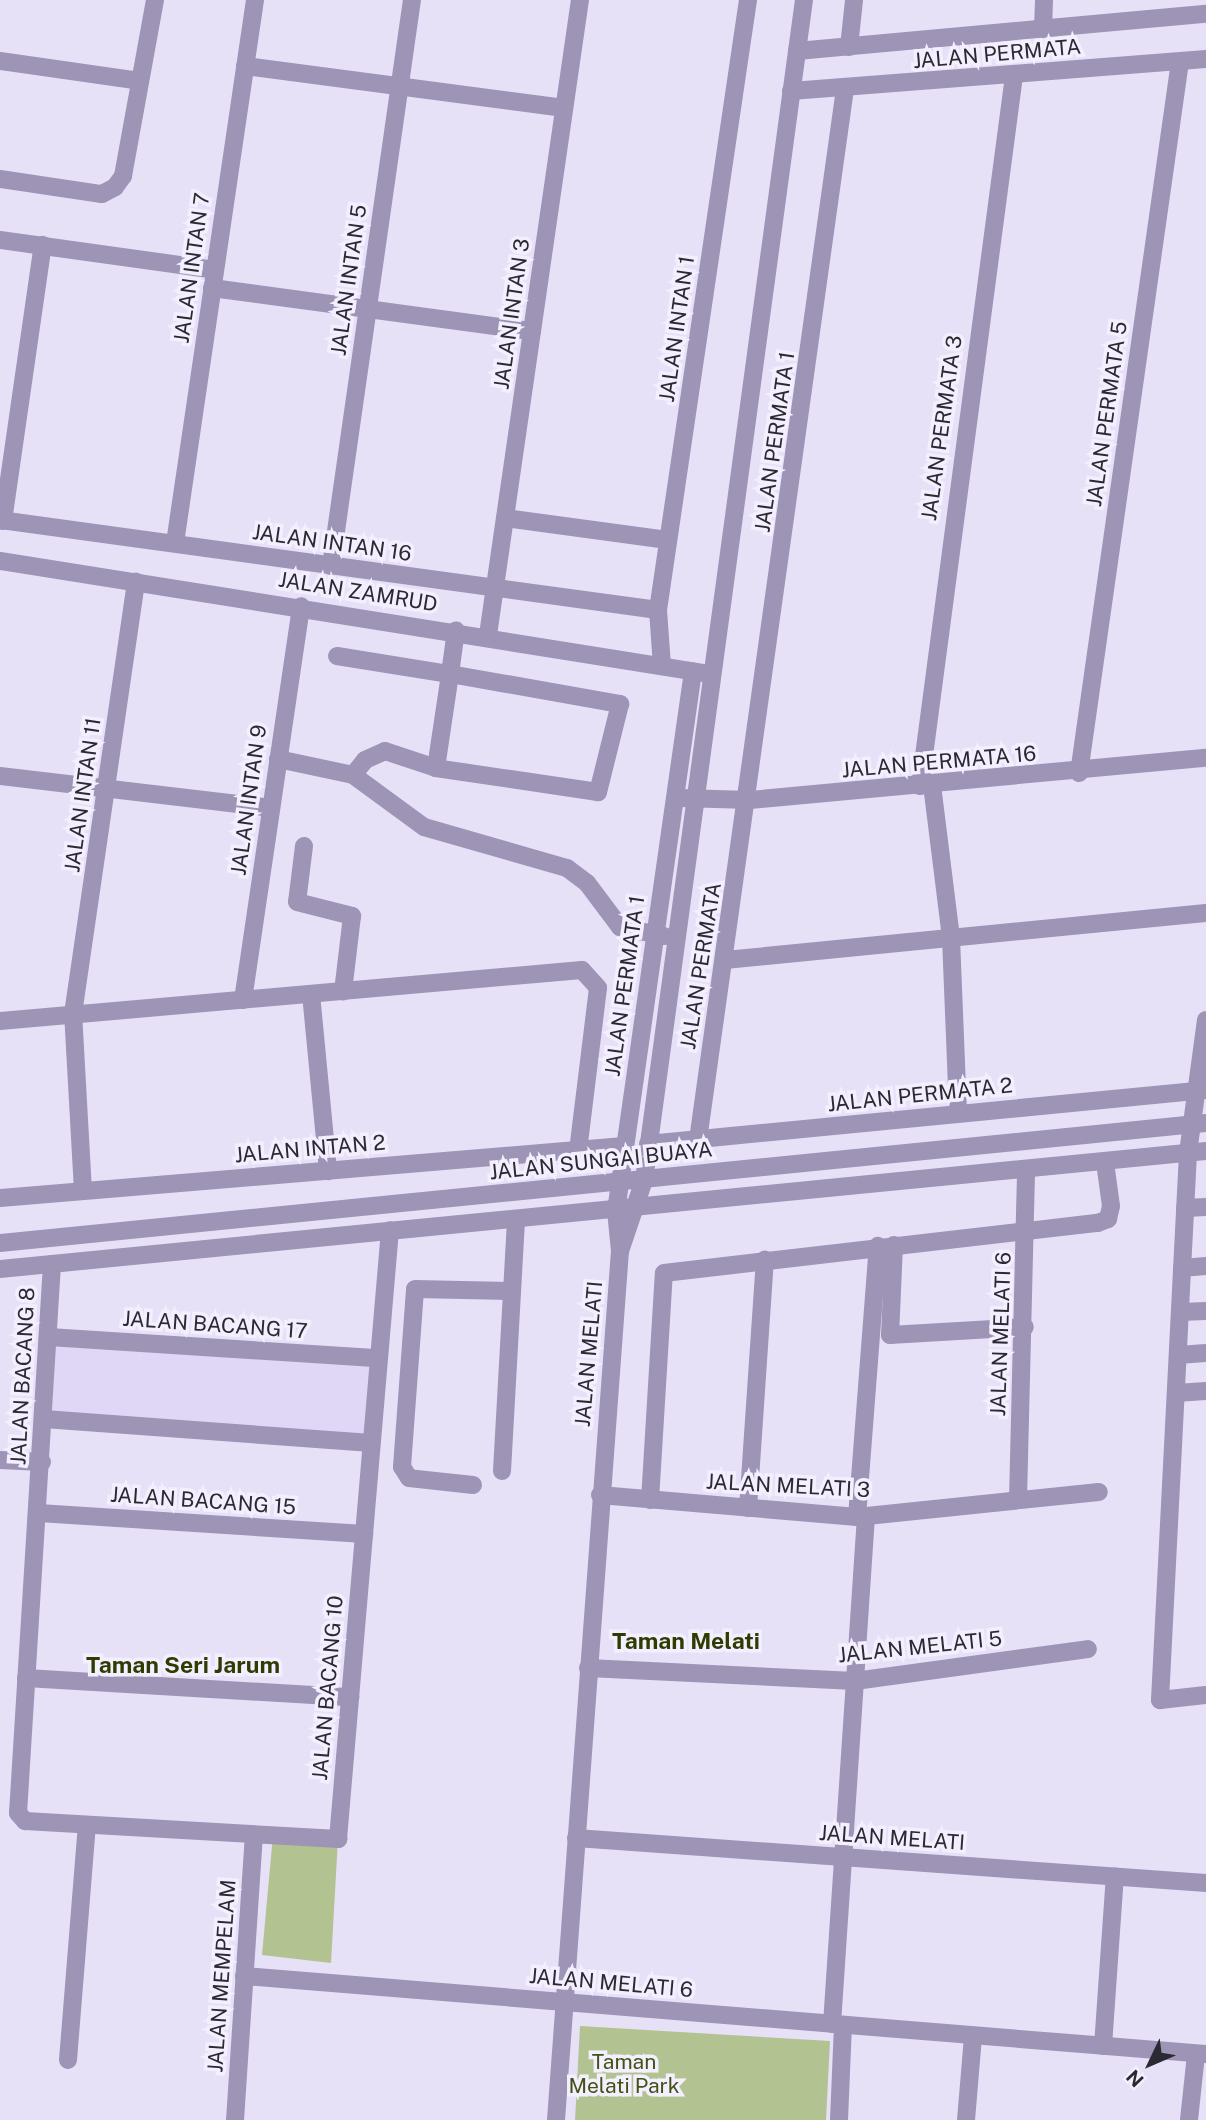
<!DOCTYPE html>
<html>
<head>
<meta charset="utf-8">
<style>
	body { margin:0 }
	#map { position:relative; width:1206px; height:2120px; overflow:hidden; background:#e7e1f8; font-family:"Public Sans",sans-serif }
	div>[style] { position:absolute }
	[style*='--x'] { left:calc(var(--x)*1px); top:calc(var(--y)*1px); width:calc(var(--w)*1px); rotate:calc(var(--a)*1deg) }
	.built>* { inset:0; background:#e0d7f6 }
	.green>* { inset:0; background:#b2c391 }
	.minor>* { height:18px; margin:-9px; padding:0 9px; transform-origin:9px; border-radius:9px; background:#9e94b6 }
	span { translate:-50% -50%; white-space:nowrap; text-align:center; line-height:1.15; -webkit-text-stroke:7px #f3effe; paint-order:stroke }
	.street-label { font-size:21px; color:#2b2931 }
	.park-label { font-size:21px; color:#425215 }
	.neighbourhood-label { font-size:23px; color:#2e3c02; font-weight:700 }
	.north { position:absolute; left:1115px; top:2029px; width:70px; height:70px; -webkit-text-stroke:5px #f3effe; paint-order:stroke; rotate:226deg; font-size:19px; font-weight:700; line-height:28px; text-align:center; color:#2b2931 }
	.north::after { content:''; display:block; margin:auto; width:24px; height:32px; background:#2b2931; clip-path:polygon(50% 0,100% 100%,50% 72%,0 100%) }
</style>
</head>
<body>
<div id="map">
	<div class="built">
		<div style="clip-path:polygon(55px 1345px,370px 1365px,365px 1437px,52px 1413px)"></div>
	</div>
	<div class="green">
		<div style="clip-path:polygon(273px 1835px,338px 1839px,331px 1963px,262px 1955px)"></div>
		<div style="clip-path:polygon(580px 2026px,830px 2041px,826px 2120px,575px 2120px)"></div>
	</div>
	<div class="minor">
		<div style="--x:1043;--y:29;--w:29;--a:-88"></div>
		<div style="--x:849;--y:47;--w:47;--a:-83.9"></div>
		<div style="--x:797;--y:51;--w:411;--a:-5.2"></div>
		<div style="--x:0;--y:61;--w:141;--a:8.1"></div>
		<div style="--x:245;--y:66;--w:322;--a:7.5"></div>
		<div style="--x:791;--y:91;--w:416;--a:-4.4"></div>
		<div style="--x:0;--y:179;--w:103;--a:8.4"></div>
		<div style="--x:102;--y:194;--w:15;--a:-28"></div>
		<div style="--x:115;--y:187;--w:14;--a:-54"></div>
		<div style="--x:123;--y:176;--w:179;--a:-79.7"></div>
		<div style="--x:0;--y:240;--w:217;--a:7.9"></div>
		<div style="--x:212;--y:288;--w:323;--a:7.7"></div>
		<div style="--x:505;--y:518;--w:164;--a:7.7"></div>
		<div style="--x:0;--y:520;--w:664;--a:7.79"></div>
		<div style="--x:3;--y:521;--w:279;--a:-81.8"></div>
		<div style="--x:175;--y:543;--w:549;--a:-81.62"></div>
		<div style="--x:0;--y:561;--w:713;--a:9.04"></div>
		<div style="--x:331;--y:566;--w:572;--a:-81.86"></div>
		<div style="--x:488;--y:635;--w:642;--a:-81.76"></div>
		<div style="--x:337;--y:656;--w:114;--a:9.1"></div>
		<div style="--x:450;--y:674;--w:173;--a:10"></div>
		<div style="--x:620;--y:704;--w:91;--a:104"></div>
		<div style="--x:598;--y:792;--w:164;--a:-171.6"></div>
		<div style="--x:436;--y:768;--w:95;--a:-81.5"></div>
		<div style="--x:450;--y:674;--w:44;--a:-82.2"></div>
		<div style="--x:662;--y:666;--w:56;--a:-94.1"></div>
		<div style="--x:658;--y:610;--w:617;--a:-81.61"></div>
		<div style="--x:278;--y:759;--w:77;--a:12"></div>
		<div style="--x:353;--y:775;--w:88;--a:36.2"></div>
		<div style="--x:424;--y:827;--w:149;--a:16"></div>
		<div style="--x:567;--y:868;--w:25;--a:37"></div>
		<div style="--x:587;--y:883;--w:55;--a:53.1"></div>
		<div style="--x:620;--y:927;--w:45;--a:11.6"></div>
		<div style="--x:1079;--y:773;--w:718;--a:-81.92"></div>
		<div style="--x:353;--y:775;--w:19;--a:-51"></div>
		<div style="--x:365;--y:760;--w:22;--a:-24"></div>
		<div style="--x:385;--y:751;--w:54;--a:18.4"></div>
		<div style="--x:0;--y:776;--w:273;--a:6.7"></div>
		<div style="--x:932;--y:785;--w:154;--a:82.9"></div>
		<div style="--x:951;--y:938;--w:176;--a:87.7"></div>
		<div style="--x:920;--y:786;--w:716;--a:-82.46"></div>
		<div style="--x:680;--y:798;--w:70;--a:1.6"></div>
		<div style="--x:750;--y:800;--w:458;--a:-5.3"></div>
		<div style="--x:304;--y:846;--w:56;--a:97.1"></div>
		<div style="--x:297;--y:902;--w:57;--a:14.3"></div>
		<div style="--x:352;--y:916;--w:76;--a:96.8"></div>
		<div style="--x:725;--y:960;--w:483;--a:-5.6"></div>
		<div style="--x:311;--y:994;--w:178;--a:84.5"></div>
		<div style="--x:243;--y:1000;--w:398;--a:-81.6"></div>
		<div style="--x:1206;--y:1020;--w:134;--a:97.7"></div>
		<div style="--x:1188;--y:1153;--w:548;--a:92.93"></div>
		<div style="--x:1160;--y:1700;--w:46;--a:-6.2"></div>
		<div style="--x:0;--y:1021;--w:584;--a:-5.01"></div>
		<div style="--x:582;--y:970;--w:24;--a:48"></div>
		<div style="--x:598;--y:988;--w:163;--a:97"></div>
		<div style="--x:698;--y:1140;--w:1061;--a:-82.04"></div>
		<div style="--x:648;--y:1144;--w:561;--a:-5.53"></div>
		<div style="--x:83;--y:1191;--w:177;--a:-93.2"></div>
		<div style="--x:73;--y:1014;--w:437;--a:-81.7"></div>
		<div style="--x:0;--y:1198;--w:626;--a:-4.76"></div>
		<div style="--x:1185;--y:1208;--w:21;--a:-3"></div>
		<div style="--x:0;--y:1243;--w:1212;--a:-5.68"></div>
		<div style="--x:894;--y:1245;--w:90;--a:92.5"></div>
		<div style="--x:890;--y:1335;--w:135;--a:-3.4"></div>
		<div style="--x:620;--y:1251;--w:75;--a:-71.3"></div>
		<div style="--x:644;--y:1180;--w:1191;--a:-82.28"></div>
		<div style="--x:52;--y:1264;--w:550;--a:93.54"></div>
		<div style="--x:18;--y:1813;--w:11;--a:49"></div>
		<div style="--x:25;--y:1821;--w:314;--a:3.3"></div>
		<div style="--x:338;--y:1839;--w:611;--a:-85.12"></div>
		<div style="--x:1182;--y:1268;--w:24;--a:-5"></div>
		<div style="--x:0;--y:1269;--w:1212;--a:-5.59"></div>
		<div style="--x:1180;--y:1312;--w:26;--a:-2"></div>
		<div style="--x:49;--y:1337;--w:330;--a:3.7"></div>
		<div style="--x:1178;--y:1355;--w:28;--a:-4"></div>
		<div style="--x:1176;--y:1393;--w:30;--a:-4"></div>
		<div style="--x:44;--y:1419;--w:328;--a:4.2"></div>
		<div style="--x:0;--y:1460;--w:42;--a:2.7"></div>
		<div style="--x:502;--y:1471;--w:252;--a:-86.8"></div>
		<div style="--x:473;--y:1485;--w:64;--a:-173.8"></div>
		<div style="--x:409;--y:1478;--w:13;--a:-122"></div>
		<div style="--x:402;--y:1467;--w:178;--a:-85.8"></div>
		<div style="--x:415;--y:1289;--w:97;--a:1.2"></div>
		<div style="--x:600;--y:1495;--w:258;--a:4.9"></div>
		<div style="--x:857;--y:1517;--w:243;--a:-5.9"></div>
		<div style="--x:650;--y:1500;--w:227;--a:-86.5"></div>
		<div style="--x:664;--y:1273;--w:437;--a:-6.6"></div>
		<div style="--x:1098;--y:1223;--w:11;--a:-22"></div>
		<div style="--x:1108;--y:1219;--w:13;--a:-77"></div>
		<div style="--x:1111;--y:1206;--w:44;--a:-97.8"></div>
		<div style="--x:1018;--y:1500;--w:331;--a:-88.6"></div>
		<div style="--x:748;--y:1508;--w:249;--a:-86.1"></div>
		<div style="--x:39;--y:1513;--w:326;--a:3.7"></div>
		<div style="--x:857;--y:1517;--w:272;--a:-85.6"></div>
		<div style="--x:588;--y:1668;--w:267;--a:2.8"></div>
		<div style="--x:855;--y:1681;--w:235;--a:-7.8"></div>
		<div style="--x:26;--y:1678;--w:325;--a:3.4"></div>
		<div style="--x:576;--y:1838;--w:632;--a:4.09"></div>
		<div style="--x:244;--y:1976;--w:965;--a:4.64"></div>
		<div style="--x:832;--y:2024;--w:509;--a:-86.17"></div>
		<div style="--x:1103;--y:2046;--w:170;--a:-86"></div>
		<div style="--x:68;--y:2060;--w:235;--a:-85.4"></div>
		<div style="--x:235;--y:2120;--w:286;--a:-86.2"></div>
		<div style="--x:556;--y:2120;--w:871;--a:-85.79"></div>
		<div style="--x:620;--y:1251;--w:40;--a:-95.7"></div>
		<div style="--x:616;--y:1211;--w:545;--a:-81.88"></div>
		<div style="--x:839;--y:2120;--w:95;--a:-87.6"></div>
		<div style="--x:966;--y:2120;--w:84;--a:-85.2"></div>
		<div style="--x:1189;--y:2120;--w:66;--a:-83.9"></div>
	</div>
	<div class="street-label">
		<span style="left:997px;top:54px;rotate:-5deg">JALAN PERMATA</span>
		<span style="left:192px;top:268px;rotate:-82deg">JALAN INTAN 7</span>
		<span style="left:349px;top:280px;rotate:-82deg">JALAN INTAN 5</span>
		<span style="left:512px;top:314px;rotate:-82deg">JALAN INTAN 3</span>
		<span style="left:677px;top:329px;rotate:-82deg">JALAN INTAN 1</span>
		<span style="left:1107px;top:414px;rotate:-82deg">JALAN PERMATA 5</span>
		<span style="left:942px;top:428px;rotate:-82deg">JALAN PERMATA 3</span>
		<span style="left:775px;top:442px;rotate:-82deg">JALAN PERMATA 1</span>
		<span style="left:332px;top:543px;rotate:8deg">JALAN INTAN 16</span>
		<span style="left:358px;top:592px;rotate:9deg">JALAN ZAMRUD</span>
		<span style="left:939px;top:762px;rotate:-5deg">JALAN PERMATA 16</span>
		<span style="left:83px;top:795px;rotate:-82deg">JALAN INTAN 11</span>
		<span style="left:249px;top:800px;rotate:-82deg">JALAN INTAN 9</span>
		<span style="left:701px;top:966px;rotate:-81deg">JALAN PERMATA</span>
		<span style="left:625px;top:986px;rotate:-82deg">JALAN PERMATA 1</span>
		<span style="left:920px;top:1095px;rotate:-6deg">JALAN PERMATA 2</span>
		<span style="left:310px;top:1149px;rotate:-5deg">JALAN INTAN 2</span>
		<span style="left:601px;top:1161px;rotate:-6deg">JALAN SUNGAI BUAYA</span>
		<span style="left:215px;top:1325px;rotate:4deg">JALAN BACANG 17</span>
		<span style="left:1001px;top:1334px;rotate:-88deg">JALAN MELATI 6</span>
		<span style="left:589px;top:1354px;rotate:-85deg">JALAN MELATI</span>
		<span style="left:23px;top:1376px;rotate:-87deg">JALAN BACANG 8</span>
		<span style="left:788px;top:1486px;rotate:3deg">JALAN MELATI 3</span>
		<span style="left:203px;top:1501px;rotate:4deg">JALAN BACANG 15</span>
		<span style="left:920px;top:1647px;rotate:-6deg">JALAN MELATI 5</span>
		<span style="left:328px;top:1688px;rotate:-85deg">JALAN BACANG 10</span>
		<span style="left:892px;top:1838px;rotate:4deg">JALAN MELATI</span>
		<span style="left:222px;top:1976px;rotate:-86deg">JALAN MEMPELAM</span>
		<span style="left:611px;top:1983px;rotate:5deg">JALAN MELATI 6</span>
	</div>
	<div class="park-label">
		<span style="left:624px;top:2074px">Taman<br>Melati Park</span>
	</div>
	<div class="neighbourhood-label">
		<span style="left:686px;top:1641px">Taman Melati</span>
		<span style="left:183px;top:1665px">Taman Seri Jarum</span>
	</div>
	<div class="north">N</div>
</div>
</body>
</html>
